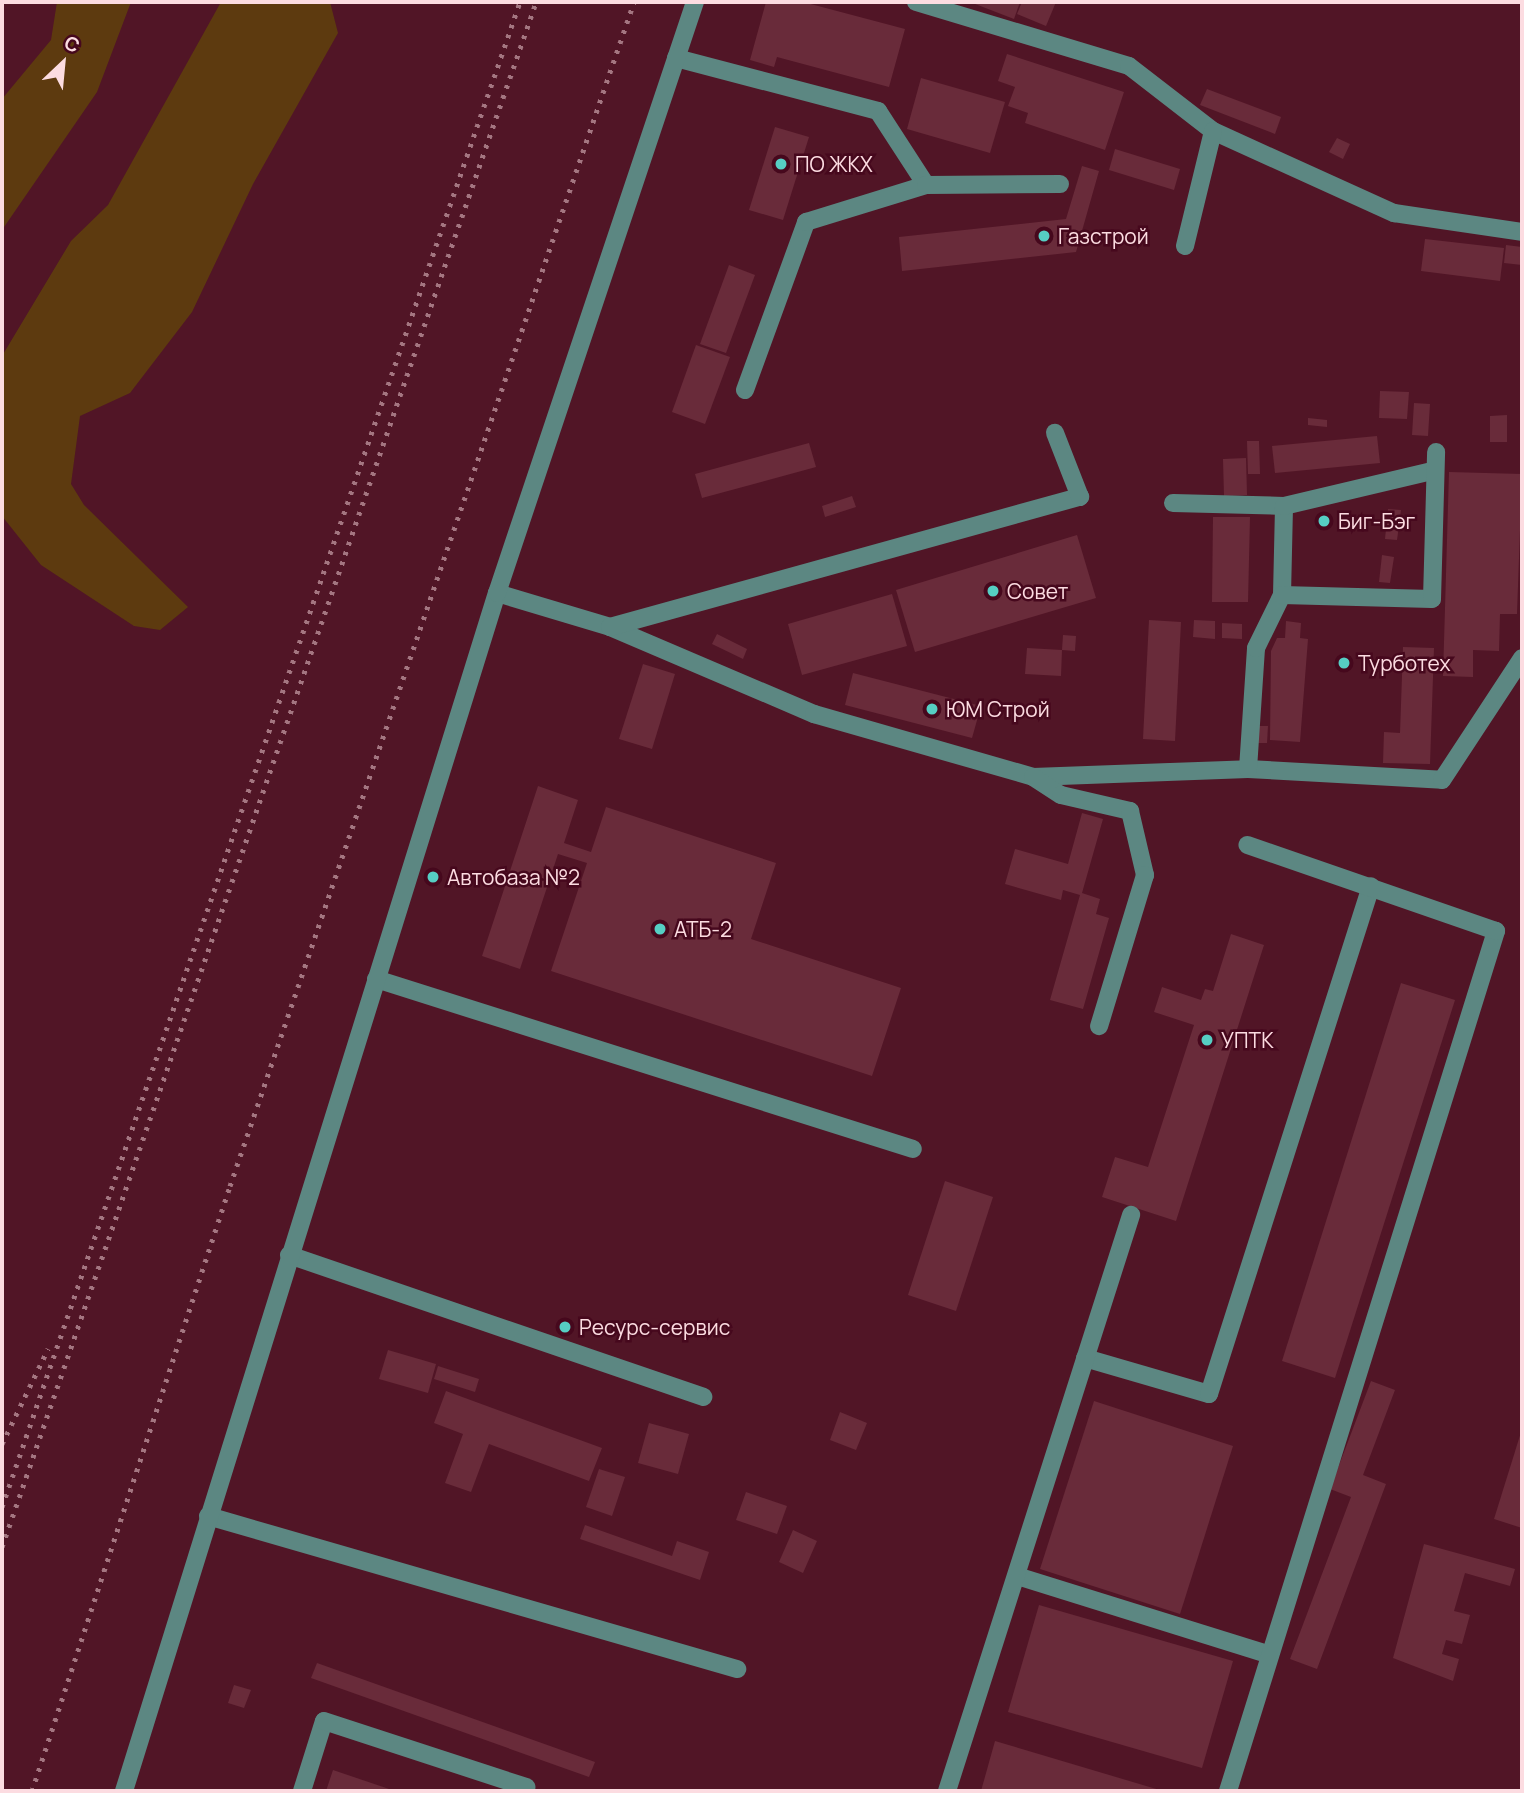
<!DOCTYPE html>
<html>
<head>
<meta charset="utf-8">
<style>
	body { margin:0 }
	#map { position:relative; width:1524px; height:1793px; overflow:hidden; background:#511526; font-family:Manrope,sans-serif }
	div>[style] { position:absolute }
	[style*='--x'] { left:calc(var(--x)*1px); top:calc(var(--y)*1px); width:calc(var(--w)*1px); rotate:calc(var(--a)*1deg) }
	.green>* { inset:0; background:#5d3a0f }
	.building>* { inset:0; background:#692b3a }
	.minor>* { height:18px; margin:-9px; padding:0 9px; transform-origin:9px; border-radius:9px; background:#5c8782 }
	.rail>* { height:5px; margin-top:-2.5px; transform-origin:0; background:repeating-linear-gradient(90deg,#a47681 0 3.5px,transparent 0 10.5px) }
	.dots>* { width:19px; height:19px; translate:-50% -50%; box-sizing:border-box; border:4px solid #46081d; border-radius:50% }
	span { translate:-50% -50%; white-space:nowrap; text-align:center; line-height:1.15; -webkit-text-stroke:5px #46081d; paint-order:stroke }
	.poi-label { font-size:21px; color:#fcdce1 }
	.left { translate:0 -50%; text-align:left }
	.frame { position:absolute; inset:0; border:4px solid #fcdce1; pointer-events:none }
	.north { position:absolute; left:28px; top:28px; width:70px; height:70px; -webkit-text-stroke:5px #46081d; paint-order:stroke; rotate:26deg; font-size:19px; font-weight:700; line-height:28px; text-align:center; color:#fcdce1 }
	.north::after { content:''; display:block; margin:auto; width:24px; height:32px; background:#fcdce1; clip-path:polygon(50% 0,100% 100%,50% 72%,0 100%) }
</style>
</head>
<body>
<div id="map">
	<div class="green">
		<div style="clip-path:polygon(57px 2px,131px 2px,97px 92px,2px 230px,2px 99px,51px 40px)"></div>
		<div style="clip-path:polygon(221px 2px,330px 2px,338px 33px,253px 184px,192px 312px,130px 393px,80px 416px,71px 484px,84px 505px,188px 607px,160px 630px,134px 626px,41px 565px,2px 516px,2px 356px,71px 241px,108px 205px)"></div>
	</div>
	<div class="building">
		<div style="clip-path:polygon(766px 2px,803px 2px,905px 29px,889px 87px,777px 57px,774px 67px,750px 60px)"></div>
		<div style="clip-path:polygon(970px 2px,1020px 2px,1014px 19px)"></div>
		<div style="clip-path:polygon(1022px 2px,1056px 2px,1046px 26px,1017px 14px)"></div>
		<div style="clip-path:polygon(1007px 54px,1124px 92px,1105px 150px,1025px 123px,1028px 113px,1008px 106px,1015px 87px,998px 81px)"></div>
		<div style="clip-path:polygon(921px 78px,1005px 102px,990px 153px,907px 129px)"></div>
		<div style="clip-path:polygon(1207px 89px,1281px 117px,1275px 134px,1200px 105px)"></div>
		<div style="clip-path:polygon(775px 127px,809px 137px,783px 220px,749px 210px)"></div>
		<div style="clip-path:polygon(1337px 138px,1350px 144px,1343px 159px,1329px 152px)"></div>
		<div style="clip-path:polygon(1115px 149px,1180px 169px,1174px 190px,1109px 170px)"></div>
		<div style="clip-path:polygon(1082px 166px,1099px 171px,1076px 252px,902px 271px,899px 237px,1066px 219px)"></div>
		<div style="clip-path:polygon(1425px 239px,1504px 248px,1500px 281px,1421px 271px)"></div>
		<div style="clip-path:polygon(1506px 245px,1522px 247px,1522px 265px,1504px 263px)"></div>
		<div style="clip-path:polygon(729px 265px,755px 275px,726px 353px,700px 344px)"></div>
		<div style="clip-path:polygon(696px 345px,730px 357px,705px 424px,672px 412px)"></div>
		<div style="clip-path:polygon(1380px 391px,1409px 392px,1407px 419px,1379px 418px)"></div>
		<div style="clip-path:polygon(1414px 403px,1430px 404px,1428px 436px,1412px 435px)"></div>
		<div style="clip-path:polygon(1507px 415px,1507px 442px,1490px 442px,1490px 416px)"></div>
		<div style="clip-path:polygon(1308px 418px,1327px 420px,1327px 427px,1308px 425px)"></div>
		<div style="clip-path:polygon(1377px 436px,1380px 463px,1275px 473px,1272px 446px)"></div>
		<div style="clip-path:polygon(1247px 441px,1259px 441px,1260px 474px,1248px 474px)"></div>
		<div style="clip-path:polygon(809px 443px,816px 467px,702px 498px,695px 474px)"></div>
		<div style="clip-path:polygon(1246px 458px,1247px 495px,1224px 496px,1223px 459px)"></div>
		<div style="clip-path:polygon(1449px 472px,1522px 474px,1517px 614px,1500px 614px,1499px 651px,1473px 650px,1473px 677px,1443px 676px)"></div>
		<div style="clip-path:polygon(852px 496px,856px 507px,825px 517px,822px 506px)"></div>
		<div style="clip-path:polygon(1388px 509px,1401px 510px,1397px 540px,1385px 539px)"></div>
		<div style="clip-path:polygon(1213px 517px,1250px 517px,1248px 602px,1212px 602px)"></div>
		<div style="clip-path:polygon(1077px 535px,1096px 598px,915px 652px,896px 590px)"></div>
		<div style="clip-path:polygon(1382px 555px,1394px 557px,1390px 583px,1379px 582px)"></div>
		<div style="clip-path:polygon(892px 594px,907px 646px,802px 675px,788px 624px)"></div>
		<div style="clip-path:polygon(1149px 620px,1181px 622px,1175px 741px,1143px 739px)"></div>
		<div style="clip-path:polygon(1194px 620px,1215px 621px,1215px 639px,1193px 637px)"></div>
		<div style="clip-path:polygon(1286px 621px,1301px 623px,1300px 638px,1308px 639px,1300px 742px,1270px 740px,1271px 651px,1277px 638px,1285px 638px)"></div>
		<div style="clip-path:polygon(1222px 623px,1242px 624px,1242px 639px,1222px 638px)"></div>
		<div style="clip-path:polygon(717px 634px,747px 649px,743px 659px,712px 644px)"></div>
		<div style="clip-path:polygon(1063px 635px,1076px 636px,1075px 651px,1062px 650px)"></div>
		<div style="clip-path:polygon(1403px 647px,1434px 648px,1430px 764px,1383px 763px,1384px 732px,1400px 733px)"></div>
		<div style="clip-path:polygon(1027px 648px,1062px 650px,1061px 676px,1025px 674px)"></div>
		<div style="clip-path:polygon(643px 664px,675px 674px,652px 749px,619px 739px)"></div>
		<div style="clip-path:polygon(853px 673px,981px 706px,972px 738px,845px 705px)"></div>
		<div style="clip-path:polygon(1259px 726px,1268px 726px,1267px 743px,1258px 743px)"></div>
		<div style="clip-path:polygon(538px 786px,578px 800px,564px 843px,591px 852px,606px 807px,776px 863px,751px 939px,901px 988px,872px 1076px,551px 971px,587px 863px,558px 854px,520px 969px,482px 956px)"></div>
		<div style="clip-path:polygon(1082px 813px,1103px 819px,1082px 893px,1100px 899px,1096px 914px,1109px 918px,1083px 1009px,1050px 1000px,1080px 895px,1063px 890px,1061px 900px,1005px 884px,1015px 849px,1068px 864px)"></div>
		<div style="clip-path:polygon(1231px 934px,1264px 945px,1176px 1221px,1102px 1197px,1115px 1157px,1148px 1167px,1194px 1025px,1154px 1012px,1162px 987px,1201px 1000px,1205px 989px,1213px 991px)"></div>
		<div style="clip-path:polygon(1401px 983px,1455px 1000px,1335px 1378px,1282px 1361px)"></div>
		<div style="clip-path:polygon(945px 1181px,993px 1197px,956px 1311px,908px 1295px)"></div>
		<div style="clip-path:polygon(388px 1350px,436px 1364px,428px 1393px,379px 1379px)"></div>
		<div style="clip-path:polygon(438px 1366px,479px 1379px,475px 1392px,434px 1379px)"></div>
		<div style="clip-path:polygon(1371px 1381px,1395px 1390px,1363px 1475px,1386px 1484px,1317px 1669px,1290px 1659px,1351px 1497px,1330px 1489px)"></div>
		<div style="clip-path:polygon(446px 1391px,602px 1448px,589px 1481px,489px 1444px,471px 1492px,445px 1483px,463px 1434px,434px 1423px)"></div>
		<div style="clip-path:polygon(1094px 1401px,1233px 1446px,1180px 1614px,1040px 1569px)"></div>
		<div style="clip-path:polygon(840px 1412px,867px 1423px,856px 1450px,830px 1440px)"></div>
		<div style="clip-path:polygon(649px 1423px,689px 1434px,678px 1474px,638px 1463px)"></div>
		<div style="clip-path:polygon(1522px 1429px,1522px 1528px,1494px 1519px)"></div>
		<div style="clip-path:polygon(599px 1469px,625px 1477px,612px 1516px,586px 1507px)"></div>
		<div style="clip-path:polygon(746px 1492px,787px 1506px,777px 1534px,736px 1520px)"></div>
		<div style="clip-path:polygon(585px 1525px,672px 1556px,677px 1541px,709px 1552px,700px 1580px,580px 1539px)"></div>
		<div style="clip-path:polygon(793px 1530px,817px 1541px,803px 1573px,779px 1562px)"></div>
		<div style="clip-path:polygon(1424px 1544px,1515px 1569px,1510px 1586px,1465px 1573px,1454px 1611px,1470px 1615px,1462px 1644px,1446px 1640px,1442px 1654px,1459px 1659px,1453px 1681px,1393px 1658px)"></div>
		<div style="clip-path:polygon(1039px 1605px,1233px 1661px,1202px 1768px,1008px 1712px)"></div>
		<div style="clip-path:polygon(317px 1663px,595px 1762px,589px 1777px,311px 1678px)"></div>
		<div style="clip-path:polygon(234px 1685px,251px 1690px,244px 1708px,228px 1703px)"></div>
		<div style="clip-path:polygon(995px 1741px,1163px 1791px,981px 1791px)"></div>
		<div style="clip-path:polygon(333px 1770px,395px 1791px,326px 1791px)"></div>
	</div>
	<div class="minor">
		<div style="--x:916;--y:2;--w:222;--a:16.7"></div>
		<div style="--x:1129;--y:66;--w:106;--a:37.7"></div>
		<div style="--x:1213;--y:131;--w:199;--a:24.4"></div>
		<div style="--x:1394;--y:213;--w:129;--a:8.4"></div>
		<div style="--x:676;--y:58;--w:209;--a:14.7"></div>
		<div style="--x:878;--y:111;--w:88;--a:57"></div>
		<div style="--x:1185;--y:246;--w:118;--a:-76.3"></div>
		<div style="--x:745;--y:390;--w:179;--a:-70"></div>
		<div style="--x:806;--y:222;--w:126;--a:-17.1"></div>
		<div style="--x:926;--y:185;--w:134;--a:-0.4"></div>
		<div style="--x:1173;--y:503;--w:111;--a:1.5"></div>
		<div style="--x:497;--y:593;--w:118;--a:16.7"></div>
		<div style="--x:610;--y:627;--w:222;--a:23.1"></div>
		<div style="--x:814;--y:714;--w:228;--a:16"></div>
		<div style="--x:1033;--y:777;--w:215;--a:-2.1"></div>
		<div style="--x:1248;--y:769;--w:194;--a:3.2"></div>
		<div style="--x:1442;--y:780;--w:146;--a:-56.7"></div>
		<div style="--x:1282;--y:595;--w:89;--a:-88.7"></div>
		<div style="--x:1284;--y:506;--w:152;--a:-13.3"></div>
		<div style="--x:610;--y:627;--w:488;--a:-15.5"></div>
		<div style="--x:1080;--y:497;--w:69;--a:-111.3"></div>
		<div style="--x:1248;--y:769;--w:121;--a:-86.2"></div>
		<div style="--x:1256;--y:648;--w:59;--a:-63.9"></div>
		<div style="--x:1282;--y:595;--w:150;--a:1.5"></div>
		<div style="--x:1432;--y:599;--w:147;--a:-88.4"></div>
		<div style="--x:1033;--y:777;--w:33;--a:33"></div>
		<div style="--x:1061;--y:795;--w:71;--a:13.1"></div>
		<div style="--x:1130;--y:811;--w:66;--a:76.8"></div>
		<div style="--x:1145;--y:875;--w:158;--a:106.9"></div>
		<div style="--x:376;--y:979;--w:563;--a:17.57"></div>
		<div style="--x:289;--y:1255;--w:438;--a:18.9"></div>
		<div style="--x:1085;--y:1358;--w:129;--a:16.2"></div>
		<div style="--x:1209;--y:1394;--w:533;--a:-72.31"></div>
		<div style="--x:208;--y:1516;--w:551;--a:16.13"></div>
		<div style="--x:1017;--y:1576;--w:265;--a:17.3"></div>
		<div style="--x:124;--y:1791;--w:1255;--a:-72.71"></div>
		<div style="--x:497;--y:593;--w:623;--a:-71.48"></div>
		<div style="--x:302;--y:1791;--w:73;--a:-72.6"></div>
		<div style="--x:324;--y:1721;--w:213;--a:18.1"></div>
		<div style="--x:947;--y:1791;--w:605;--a:-72.28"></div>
		<div style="--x:1228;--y:1791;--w:901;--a:-72.69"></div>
		<div style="--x:1496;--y:931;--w:263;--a:-160.9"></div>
	</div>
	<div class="rail">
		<div style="--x:2;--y:1444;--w:106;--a:-64.2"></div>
		<div style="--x:2;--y:1507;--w:1592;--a:-71.01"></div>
		<div style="--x:2;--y:1547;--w:1635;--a:-70.93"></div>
		<div style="--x:32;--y:1791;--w:637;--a:-71.88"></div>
		<div style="--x:230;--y:1186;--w:1251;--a:-71.16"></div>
	</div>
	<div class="dots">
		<div style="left:781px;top:164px;background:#56cec3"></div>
		<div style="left:1044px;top:236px;background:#56cec3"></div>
		<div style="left:1324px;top:521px;background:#56cec3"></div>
		<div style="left:993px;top:591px;background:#56cec3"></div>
		<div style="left:1344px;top:663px;background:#56cec3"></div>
		<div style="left:932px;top:709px;background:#56cec3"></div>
		<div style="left:433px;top:877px;background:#56cec3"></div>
		<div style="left:660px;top:929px;background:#56cec3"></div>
		<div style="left:1207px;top:1040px;background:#56cec3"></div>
		<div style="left:565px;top:1327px;background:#56cec3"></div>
	</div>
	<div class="poi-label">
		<span class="left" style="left:795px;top:164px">ПО ЖКХ</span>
		<span class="left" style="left:1058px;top:236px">Газстрой</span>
		<span class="left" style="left:1338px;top:521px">Биг-Бэг</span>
		<span class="left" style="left:1007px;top:591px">Совет</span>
		<span class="left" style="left:1358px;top:663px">Турботех</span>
		<span class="left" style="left:946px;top:709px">ЮМ Строй</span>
		<span class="left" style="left:447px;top:877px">Автобаза №2</span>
		<span class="left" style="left:674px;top:929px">АТБ-2</span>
		<span class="left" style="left:1221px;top:1040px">УПТК</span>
		<span class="left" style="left:579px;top:1327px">Ресурс-сервис</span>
	</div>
	<div class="frame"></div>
	<div class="north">С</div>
</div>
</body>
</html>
